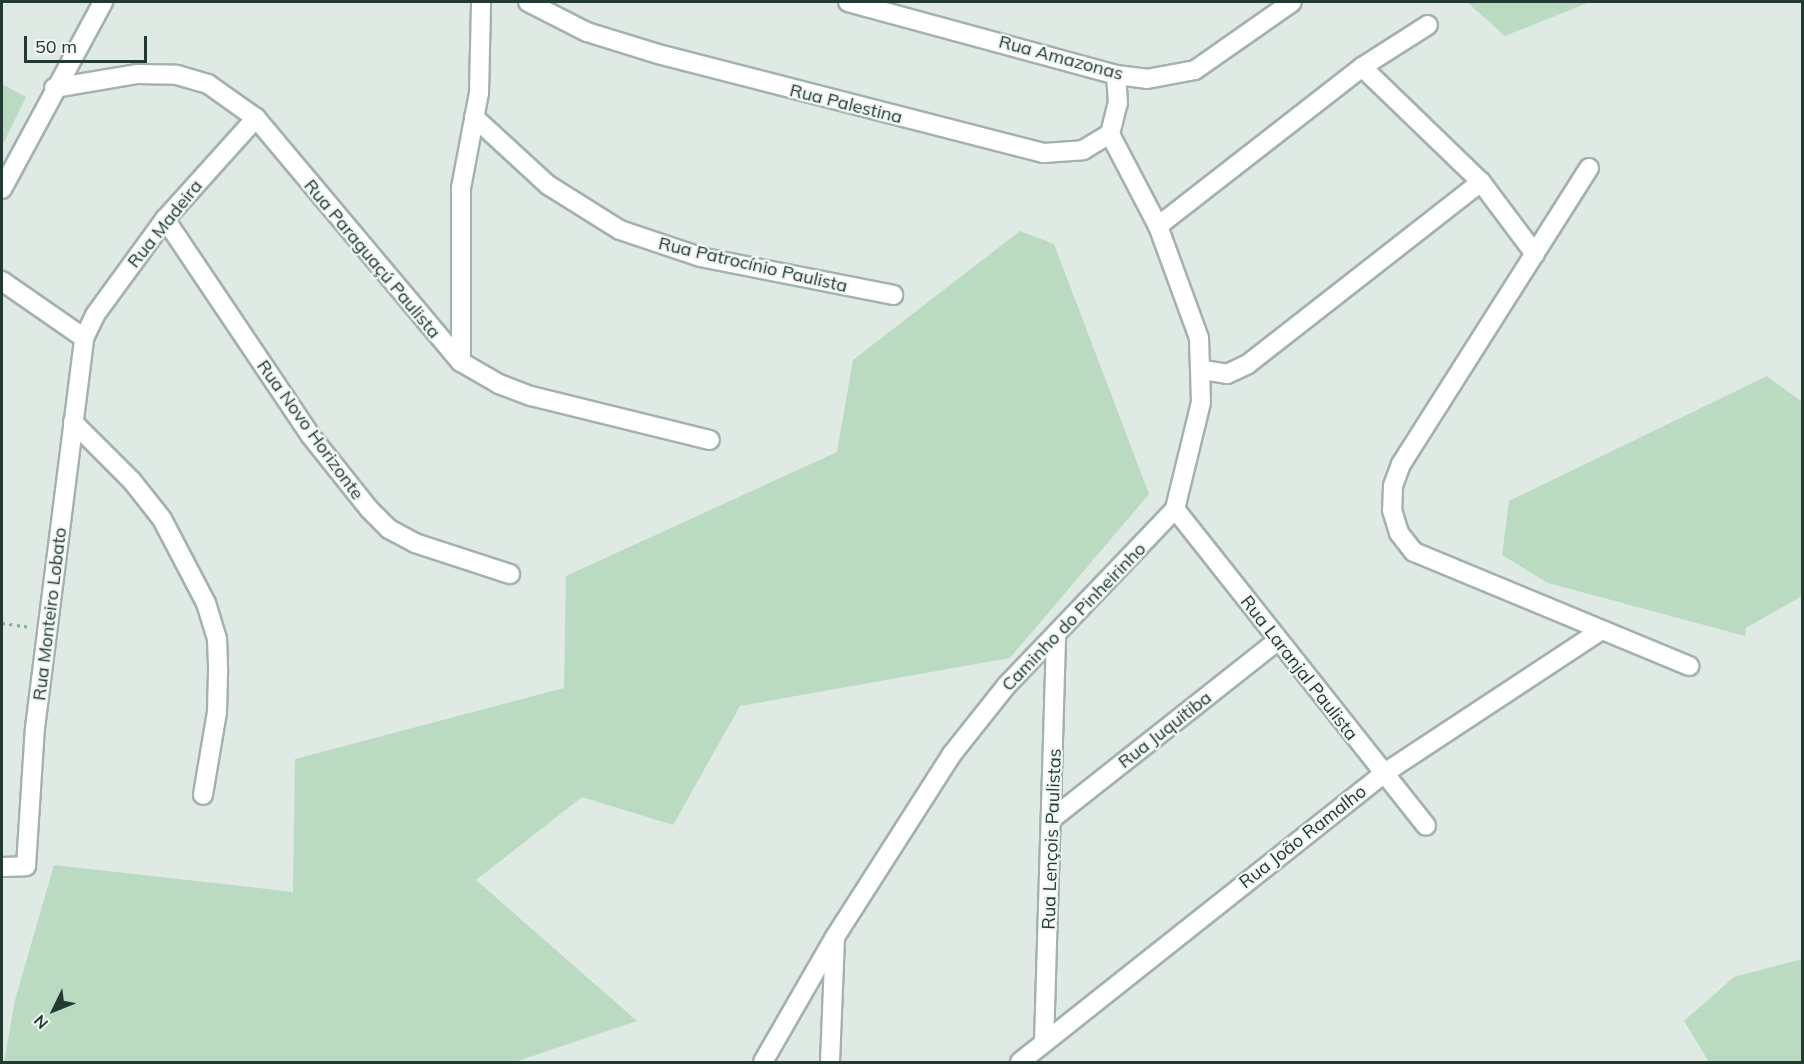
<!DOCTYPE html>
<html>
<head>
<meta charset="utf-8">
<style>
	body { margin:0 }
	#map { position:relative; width:1804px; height:1064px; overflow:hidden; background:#e0eae5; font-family:Mulish,sans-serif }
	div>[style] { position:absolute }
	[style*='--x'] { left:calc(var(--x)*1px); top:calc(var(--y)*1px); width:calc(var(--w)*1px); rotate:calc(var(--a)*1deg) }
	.green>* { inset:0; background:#badac1 }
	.path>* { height:3px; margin-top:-1.5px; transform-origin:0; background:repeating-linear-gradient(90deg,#83ac9c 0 3px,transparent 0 7.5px) }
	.roads { filter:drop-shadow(2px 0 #a3b2ac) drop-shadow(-2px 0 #a3b2ac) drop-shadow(0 2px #a3b2ac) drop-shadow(0 -2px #a3b2ac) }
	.minor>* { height:18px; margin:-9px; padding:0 9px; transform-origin:9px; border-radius:9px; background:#fff }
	span { translate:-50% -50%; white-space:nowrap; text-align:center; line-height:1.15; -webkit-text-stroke:4.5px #f1f7f3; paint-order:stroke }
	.street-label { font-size:18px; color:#223a32 }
	.frame { position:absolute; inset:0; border:3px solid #223a32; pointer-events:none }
	.north { position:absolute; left:24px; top:980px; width:60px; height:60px; -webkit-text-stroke:4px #f1f7f3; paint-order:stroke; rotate:227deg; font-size:16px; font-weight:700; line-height:24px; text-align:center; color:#223a32 }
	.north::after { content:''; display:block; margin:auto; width:21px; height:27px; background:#223a32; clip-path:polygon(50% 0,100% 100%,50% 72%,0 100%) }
	.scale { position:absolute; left:24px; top:36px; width:123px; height:27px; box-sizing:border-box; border:3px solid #223a32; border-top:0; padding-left:8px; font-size:18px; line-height:21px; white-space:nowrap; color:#223a32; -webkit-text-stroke:4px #f1f7f3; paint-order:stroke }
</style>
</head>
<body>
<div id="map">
	<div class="green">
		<div style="clip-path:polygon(1467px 2px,1590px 2px,1505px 36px)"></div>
		<div style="clip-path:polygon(2px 84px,26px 97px,2px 146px)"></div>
		<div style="clip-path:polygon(1020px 231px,1054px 244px,1149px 494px,1010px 658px,740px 706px,673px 825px,582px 797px,476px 880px,637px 1021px,515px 1062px,4px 1062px,15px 1000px,54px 865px,293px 892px,295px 759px,564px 688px,566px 576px,837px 452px,853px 360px)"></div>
		<div style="clip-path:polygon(1767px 376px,1802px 402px,1802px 596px,1746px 628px,1745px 636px,1548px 583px,1502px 555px,1509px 501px)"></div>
		<div style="clip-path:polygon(1802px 959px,1802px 1062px,1709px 1062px,1684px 1021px,1734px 977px)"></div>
	</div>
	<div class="path">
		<div style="--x:2;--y:623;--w:29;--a:8"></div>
	</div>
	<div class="roads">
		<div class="minor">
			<div style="--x:528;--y:2;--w:66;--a:27"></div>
			<div style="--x:587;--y:32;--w:74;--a:17.2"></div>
			<div style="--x:658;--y:54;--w:398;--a:14.4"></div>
			<div style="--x:1044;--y:153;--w:39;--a:-4"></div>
			<div style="--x:1083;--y:150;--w:31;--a:-31"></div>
			<div style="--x:1110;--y:134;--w:32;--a:-76"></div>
			<div style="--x:1118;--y:103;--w:28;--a:-94"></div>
			<div style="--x:848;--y:2;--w:278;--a:15.2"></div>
			<div style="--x:1116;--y:75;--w:31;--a:7"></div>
			<div style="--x:1147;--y:79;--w:49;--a:-10.6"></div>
			<div style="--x:1195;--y:70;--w:118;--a:-35"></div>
			<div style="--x:1362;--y:67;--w:165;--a:44"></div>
			<div style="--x:1481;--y:182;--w:90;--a:53.1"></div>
			<div style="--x:54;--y:88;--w:85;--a:-9.5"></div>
			<div style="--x:138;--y:74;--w:39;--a:1"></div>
			<div style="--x:177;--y:75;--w:32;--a:16"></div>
			<div style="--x:208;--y:84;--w:59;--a:35.3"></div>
			<div style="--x:256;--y:118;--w:319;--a:50"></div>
			<div style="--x:461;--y:362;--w:44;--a:30.1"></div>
			<div style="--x:499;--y:384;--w:34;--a:21"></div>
			<div style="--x:531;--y:396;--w:184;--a:13.8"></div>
			<div style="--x:474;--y:117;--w:100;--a:42.6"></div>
			<div style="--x:548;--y:185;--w:85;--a:32"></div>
			<div style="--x:620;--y:230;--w:84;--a:18.6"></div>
			<div style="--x:700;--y:257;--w:197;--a:11.1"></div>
			<div style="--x:1589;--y:168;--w:351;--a:122.4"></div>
			<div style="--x:1401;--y:464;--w:23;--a:110"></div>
			<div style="--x:1393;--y:486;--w:24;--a:92"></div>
			<div style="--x:1392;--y:510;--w:24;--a:73"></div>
			<div style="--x:1399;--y:533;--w:24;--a:52"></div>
			<div style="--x:1414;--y:552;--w:298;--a:22.5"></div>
			<div style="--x:2;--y:189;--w:213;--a:-61.6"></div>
			<div style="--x:165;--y:219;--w:260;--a:56.1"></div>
			<div style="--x:310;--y:435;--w:95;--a:51.4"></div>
			<div style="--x:369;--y:509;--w:28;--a:45"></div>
			<div style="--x:389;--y:529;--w:30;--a:28"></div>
			<div style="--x:415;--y:543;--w:100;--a:18.1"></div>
			<div style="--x:1158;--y:226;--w:259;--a:-37.9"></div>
			<div style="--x:1362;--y:67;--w:78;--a:-32.5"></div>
			<div style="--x:2;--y:281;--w:100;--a:34.8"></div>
			<div style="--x:461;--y:362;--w:174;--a:-90"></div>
			<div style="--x:461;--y:188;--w:97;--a:-79.3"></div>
			<div style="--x:479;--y:93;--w:91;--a:-88.7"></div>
			<div style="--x:1203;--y:370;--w:24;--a:9"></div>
			<div style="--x:1227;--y:374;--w:23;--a:-25"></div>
			<div style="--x:1248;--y:364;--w:296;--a:-38"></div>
			<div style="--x:73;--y:422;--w:83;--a:45"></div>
			<div style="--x:132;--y:481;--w:48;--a:51.7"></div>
			<div style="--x:162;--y:519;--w:95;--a:62.4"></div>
			<div style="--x:206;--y:603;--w:37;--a:73"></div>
			<div style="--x:217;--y:638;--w:34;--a:88"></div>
			<div style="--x:218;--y:672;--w:40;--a:91.4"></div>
			<div style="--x:217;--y:712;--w:84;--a:99.6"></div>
			<div style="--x:1175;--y:509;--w:404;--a:51.6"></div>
			<div style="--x:1053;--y:818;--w:285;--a:-38.3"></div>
			<div style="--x:2;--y:867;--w:24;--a:-2"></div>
			<div style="--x:26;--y:866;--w:138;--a:-86.3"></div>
			<div style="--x:35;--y:728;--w:393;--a:-82.8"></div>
			<div style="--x:84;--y:338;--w:25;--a:-64"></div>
			<div style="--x:95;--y:315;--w:119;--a:-53.9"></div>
			<div style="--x:165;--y:219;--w:136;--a:-48"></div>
			<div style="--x:1044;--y:1043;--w:409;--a:-88.3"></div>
			<div style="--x:763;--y:1062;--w:144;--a:-60.1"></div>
			<div style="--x:835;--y:937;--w:217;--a:-57.4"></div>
			<div style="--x:952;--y:754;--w:87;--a:-51.5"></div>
			<div style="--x:1006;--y:686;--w:245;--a:-46.3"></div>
			<div style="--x:1175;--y:509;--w:110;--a:-76.3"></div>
			<div style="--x:1201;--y:402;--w:64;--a:-91.8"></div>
			<div style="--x:1199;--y:338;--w:119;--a:-110.1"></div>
			<div style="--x:1158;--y:226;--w:104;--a:-117.6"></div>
			<div style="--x:830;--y:1062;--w:123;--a:-87.7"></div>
			<div style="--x:1020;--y:1062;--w:463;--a:-38.4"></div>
			<div style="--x:1383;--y:774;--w:260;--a:-33.4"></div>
		</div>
	</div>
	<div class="street-label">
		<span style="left:1061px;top:58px;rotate:15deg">Rua Amazonas</span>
		<span style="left:846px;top:104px;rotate:14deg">Rua Palestina</span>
		<span style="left:165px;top:224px;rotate:-51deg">Rua Madeira</span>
		<span style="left:372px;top:259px;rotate:50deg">Rua Paraguaçú Paulista</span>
		<span style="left:753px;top:265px;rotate:13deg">Rua Patrocínio Paulista</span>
		<span style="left:310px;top:430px;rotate:54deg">Rua Novo Horizonte</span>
		<span style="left:50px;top:614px;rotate:-83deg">Rua Monteiro Lobato</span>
		<span style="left:1074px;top:617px;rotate:-46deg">Caminho do Pinheirinho</span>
		<span style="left:1299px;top:668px;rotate:52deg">Rua Laranjal Paulista</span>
		<span style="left:1165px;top:730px;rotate:-38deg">Rua Juquitiba</span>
		<span style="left:1303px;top:837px;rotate:-38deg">Rua João Ramalho</span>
		<span style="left:1052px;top:839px;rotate:-88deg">Rua Lençois Paulistas</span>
	</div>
	<div class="frame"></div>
	<div class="north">N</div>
	<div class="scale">50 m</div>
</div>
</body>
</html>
